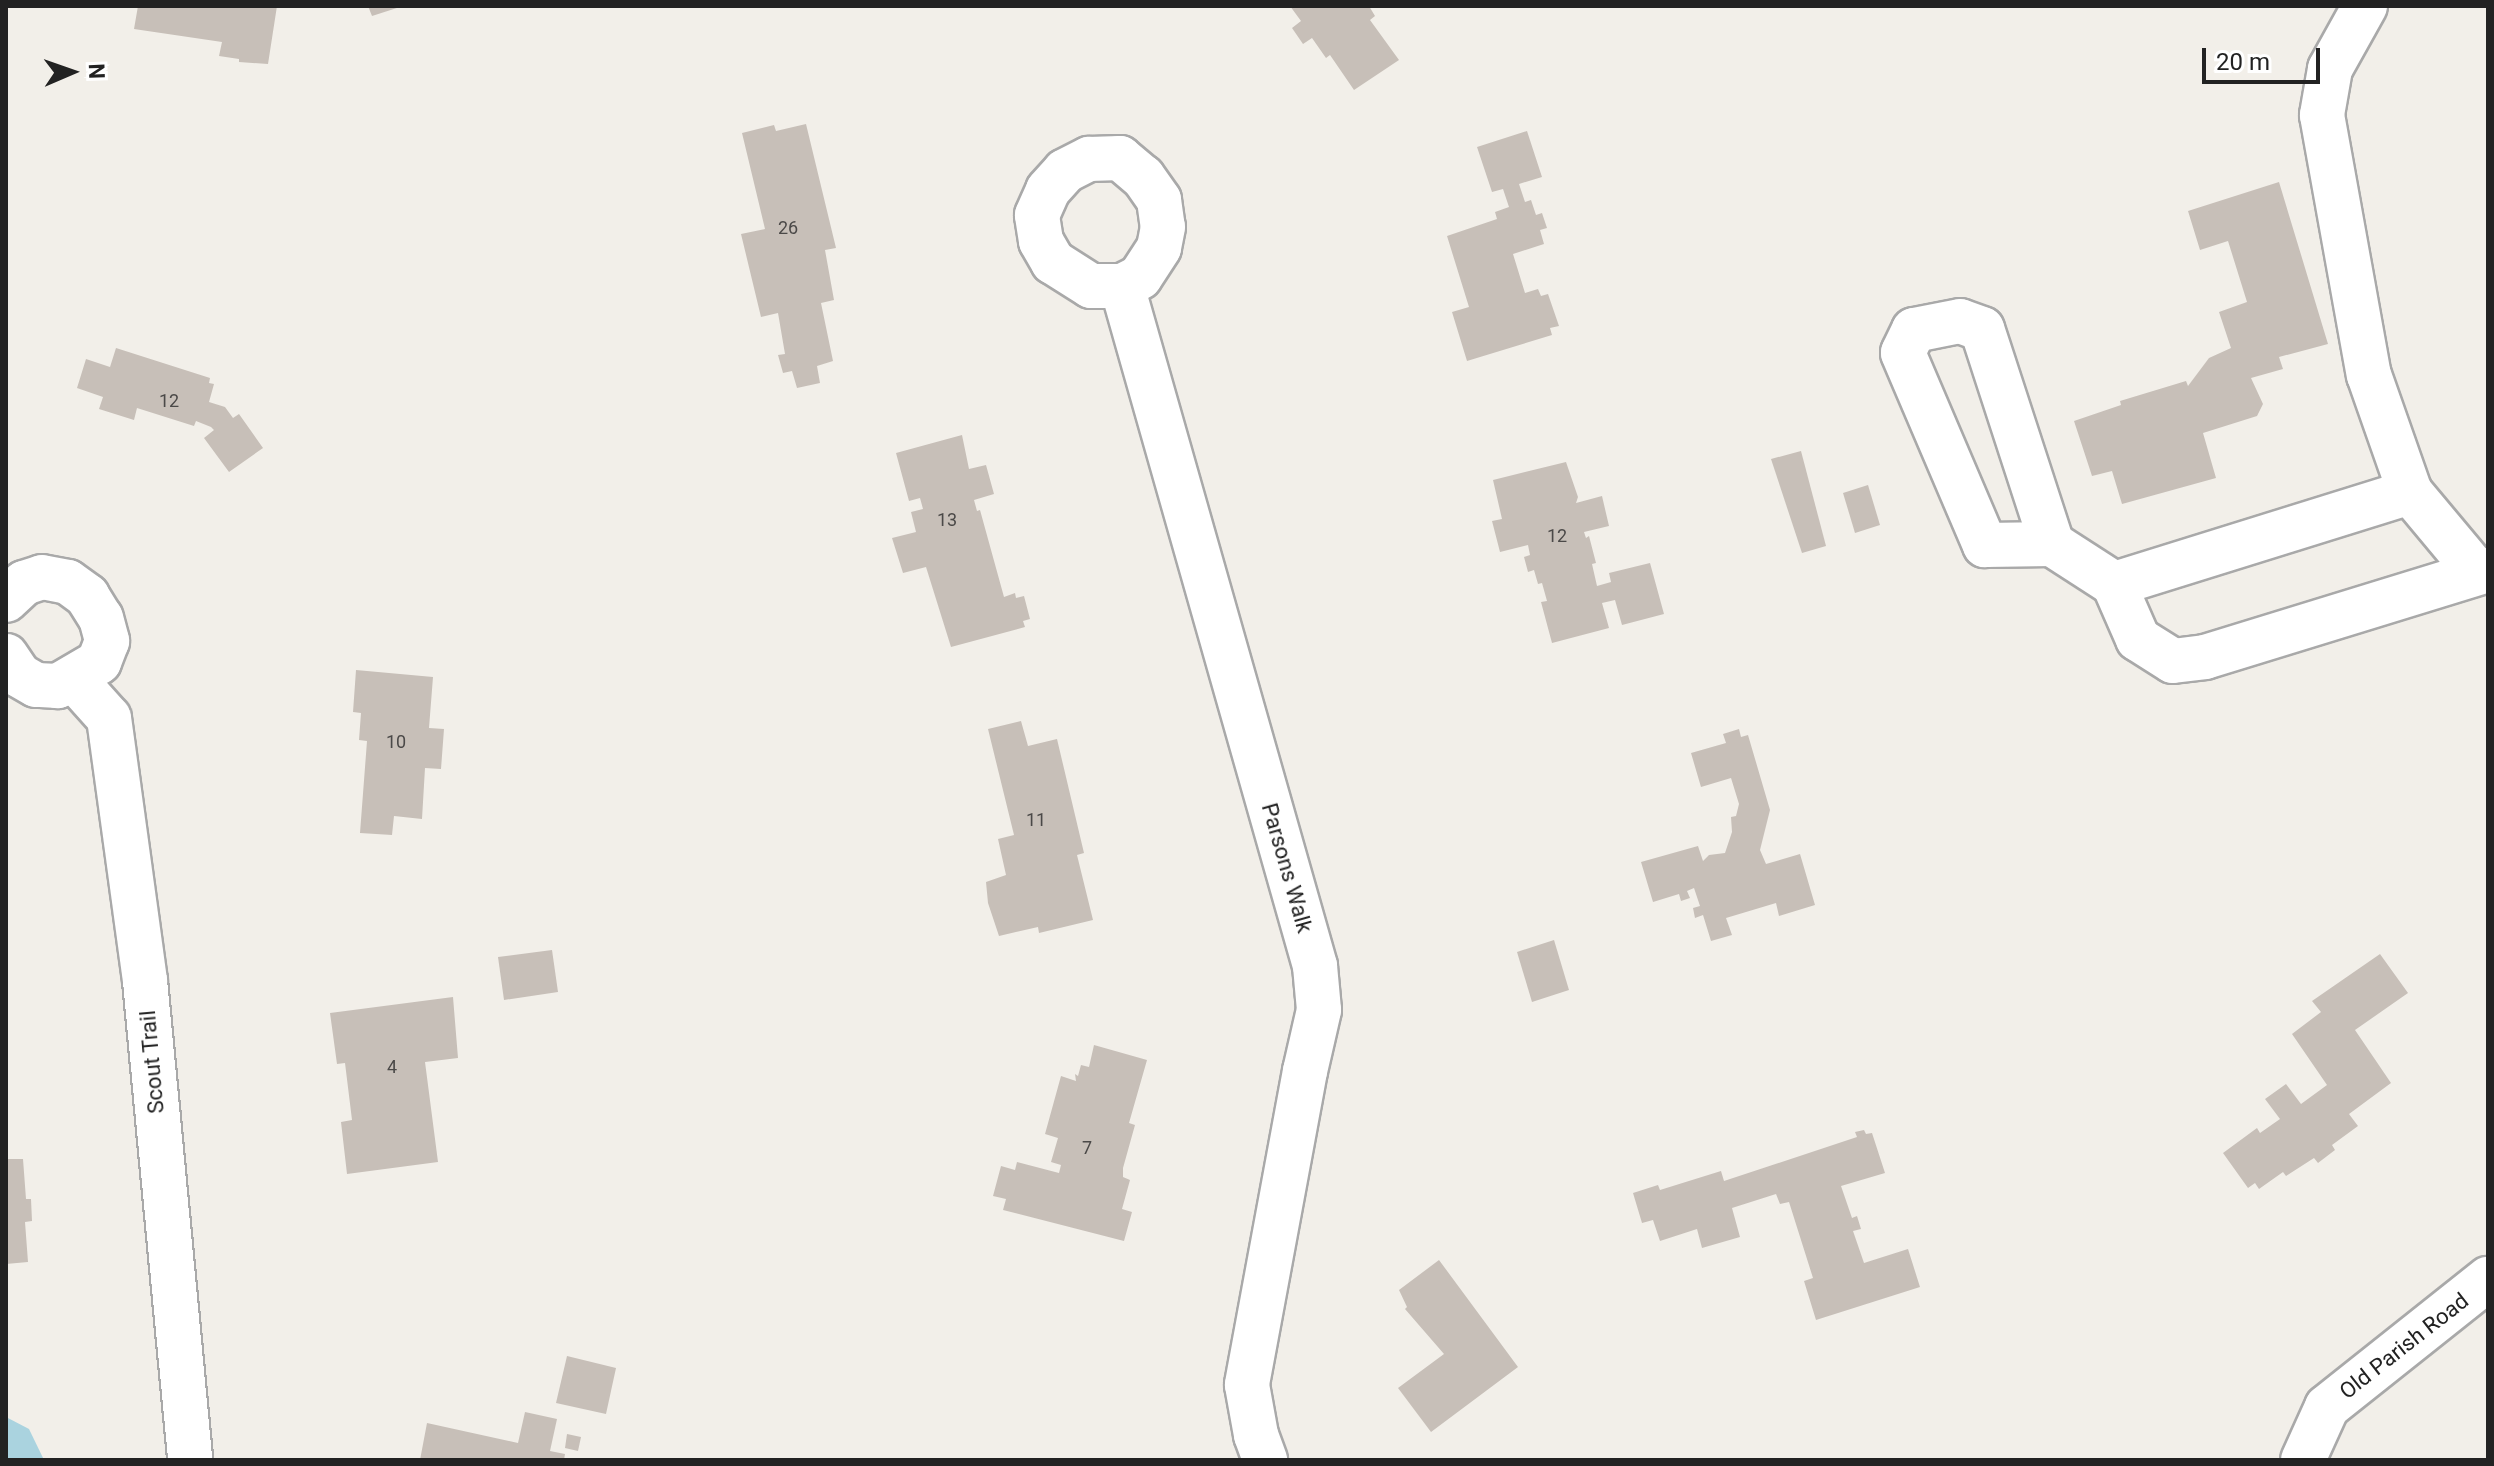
<!DOCTYPE html>
<html>
<head>
<meta charset="utf-8">
<style>
	body { margin:0 }
	#map { position:relative; width:2494px; height:1466px; overflow:hidden; background:#f2efe9; font-family:Roboto,sans-serif }
	div>[style] { position:absolute }
	[style*='--x'] { left:calc(var(--x)*1px); top:calc(var(--y)*1px); width:calc(var(--w)*1px); rotate:calc(var(--a)*1deg) }
	.water>* { inset:0; background:#aad3df }
	.building>* { inset:0; background:#c7bfb8 }
	.roads { filter:drop-shadow(2px 0 #a9a9a9) drop-shadow(-2px 0 #a9a9a9) drop-shadow(0 2px #a9a9a9) drop-shadow(0 -2px #a9a9a9) }
	.minor>* { height:44px; margin:-22px; padding:0 22px; transform-origin:22px; border-radius:22px; background:#fff }
	span { translate:-50% -50%; white-space:nowrap; text-align:center; line-height:1.15; -webkit-text-stroke:6px #fff; paint-order:stroke }
	.number-label { font-size:18px; color:#4b4948 }
	.number-label span { -webkit-text-stroke-width:0 }
	.street-label { font-size:22px; color:#222 }
	.frame { position:absolute; inset:0; border:8px solid #222; pointer-events:none }
	.north { position:absolute; left:32px; top:32px; width:80px; height:80px; -webkit-text-stroke:6px #fff; paint-order:stroke; rotate:88deg; font-size:22px; font-weight:700; line-height:32px; text-align:center; color:#222 }
	.north::after { content:''; display:block; margin:auto; width:28px; height:36px; background:#222; clip-path:polygon(50% 0,100% 100%,50% 72%,0 100%) }
	.scale { position:absolute; left:2202px; top:48px; width:118px; height:36px; box-sizing:border-box; border:4px solid #222; border-top:0; padding-left:10px; font-size:24px; line-height:28px; white-space:nowrap; color:#222; -webkit-text-stroke:6px #fff; paint-order:stroke }
</style>
</head>
<body>
<div id="map">
	<div class="water">
		<div style="clip-path:polygon(6px 1417px,29px 1429px,44px 1460px,6px 1460px)"></div>
	</div>
	<div class="building">
		<div style="clip-path:polygon(138px 6px,277px 6px,268px 64px,239px 62px,239px 59px,219px 56px,222px 42px,134px 29px)"></div>
		<div style="clip-path:polygon(368px 6px,400px 6px,400px 7px,372px 16px)"></div>
		<div style="clip-path:polygon(1290px 6px,1369px 6px,1375px 16px,1370px 20px,1399px 60px,1354px 90px,1330px 55px,1326px 58px,1312px 38px,1303px 44px,1292px 28px,1301px 21px)"></div>
		<div style="clip-path:polygon(806px 124px,836px 248px,825px 250px,834px 300px,821px 303px,833px 361px,817px 366px,820px 383px,797px 388px,792px 371px,783px 373px,778px 355px,785px 354px,778px 313px,761px 317px,741px 234px,765px 229px,742px 133px,774px 125px,776px 131px)"></div>
		<div style="clip-path:polygon(1527px 131px,1542px 177px,1519px 184px,1525px 202px,1531px 200px,1536px 215px,1542px 213px,1547px 228px,1540px 230px,1544px 244px,1513px 254px,1525px 293px,1538px 289px,1541px 296px,1548px 294px,1559px 326px,1550px 328px,1552px 335px,1467px 361px,1452px 312px,1469px 307px,1447px 236px,1497px 219px,1495px 212px,1509px 207px,1503px 189px,1492px 192px,1477px 147px)"></div>
		<div style="clip-path:polygon(2279px 182px,2328px 344px,2279px 357px,2283px 369px,2251px 378px,2263px 404px,2257px 416px,2203px 433px,2216px 478px,2122px 504px,2112px 471px,2092px 476px,2074px 421px,2121px 405px,2120px 401px,2186px 381px,2188px 386px,2209px 358px,2231px 348px,2219px 312px,2247px 302px,2228px 241px,2200px 250px,2188px 211px)"></div>
		<div style="clip-path:polygon(116px 348px,210px 378px,209px 383px,214px 384px,209px 402px,225px 407px,233px 418px,239px 414px,263px 448px,229px 472px,204px 438px,214px 430px,211px 427px,196px 421px,194px 426px,137px 408px,134px 420px,99px 409px,103px 397px,77px 388px,86px 359px,110px 367px)"></div>
		<div style="clip-path:polygon(962px 435px,969px 469px,986px 465px,994px 494px,974px 500px,977px 511px,980px 510px,1004px 597px,1015px 593px,1016px 598px,1024px 596px,1030px 619px,1023px 621px,1025px 627px,951px 647px,926px 567px,903px 573px,892px 538px,916px 532px,911px 512px,923px 509px,920px 498px,909px 501px,896px 453px)"></div>
		<div style="clip-path:polygon(1801px 451px,1826px 546px,1802px 553px,1771px 459px)"></div>
		<div style="clip-path:polygon(1566px 462px,1578px 497px,1576px 503px,1602px 496px,1609px 526px,1584px 532px,1586px 538px,1589px 536px,1596px 563px,1592px 564px,1597px 586px,1611px 582px,1609px 573px,1650px 563px,1664px 614px,1622px 625px,1615px 600px,1602px 603px,1609px 628px,1552px 643px,1541px 602px,1547px 601px,1542px 583px,1538px 584px,1534px 570px,1528px 572px,1524px 557px,1530px 555px,1528px 545px,1500px 552px,1492px 521px,1502px 519px,1493px 480px)"></div>
		<div style="clip-path:polygon(1868px 485px,1880px 525px,1855px 533px,1843px 493px)"></div>
		<div style="clip-path:polygon(356px 670px,433px 677px,429px 728px,444px 729px,441px 769px,425px 768px,422px 819px,394px 816px,392px 835px,360px 833px,367px 741px,359px 740px,361px 713px,353px 712px)"></div>
		<div style="clip-path:polygon(1021px 721px,1028px 746px,1057px 739px,1084px 853px,1077px 855px,1093px 920px,1039px 933px,1038px 927px,999px 936px,988px 903px,986px 882px,1006px 875px,998px 839px,1014px 835px,988px 729px)"></div>
		<div style="clip-path:polygon(1739px 729px,1741px 737px,1748px 735px,1770px 810px,1760px 850px,1766px 864px,1800px 854px,1815px 905px,1779px 916px,1776px 903px,1726px 918px,1732px 935px,1711px 941px,1703px 915px,1695px 918px,1693px 908px,1700px 906px,1694px 888px,1687px 891px,1690px 898px,1681px 901px,1679px 894px,1653px 902px,1641px 862px,1698px 846px,1703px 861px,1709px 855px,1725px 853px,1732px 832px,1731px 817px,1736px 816px,1739px 804px,1731px 778px,1701px 787px,1691px 753px,1726px 743px,1723px 734px)"></div>
		<div style="clip-path:polygon(1554px 940px,1569px 990px,1532px 1002px,1517px 952px)"></div>
		<div style="clip-path:polygon(552px 950px,558px 992px,504px 1000px,498px 957px)"></div>
		<div style="clip-path:polygon(2380px 954px,2408px 993px,2355px 1030px,2391px 1083px,2349px 1114px,2358px 1126px,2332px 1145px,2335px 1150px,2318px 1163px,2314px 1158px,2286px 1176px,2283px 1172px,2259px 1189px,2255px 1183px,2248px 1188px,2223px 1153px,2257px 1128px,2260px 1133px,2280px 1119px,2265px 1099px,2286px 1084px,2301px 1104px,2327px 1085px,2292px 1034px,2321px 1012px,2312px 1001px)"></div>
		<div style="clip-path:polygon(453px 997px,458px 1058px,425px 1062px,438px 1162px,347px 1174px,341px 1122px,352px 1120px,345px 1063px,337px 1064px,330px 1013px)"></div>
		<div style="clip-path:polygon(1094px 1045px,1147px 1060px,1129px 1123px,1135px 1125px,1123px 1168px,1123px 1177px,1130px 1180px,1122px 1209px,1132px 1212px,1124px 1241px,1003px 1210px,1006px 1199px,993px 1196px,1001px 1166px,1015px 1170px,1017px 1162px,1059px 1173px,1061px 1165px,1051px 1162px,1058px 1138px,1045px 1134px,1061px 1076px,1076px 1081px,1075px 1074px,1078px 1076px,1081px 1065px,1089px 1067px)"></div>
		<div style="clip-path:polygon(1864px 1130px,1866px 1134px,1872px 1133px,1885px 1173px,1841px 1186px,1852px 1218px,1857px 1216px,1861px 1229px,1853px 1231px,1864px 1263px,1908px 1249px,1920px 1287px,1816px 1320px,1804px 1281px,1813px 1278px,1789px 1202px,1780px 1204px,1776px 1194px,1732px 1208px,1740px 1237px,1702px 1248px,1697px 1229px,1660px 1241px,1653px 1220px,1642px 1223px,1633px 1193px,1658px 1185px,1660px 1190px,1721px 1171px,1724px 1181px,1857px 1137px,1855px 1132px)"></div>
		<div style="clip-path:polygon(6px 1159px,23px 1159px,26px 1199px,31px 1199px,32px 1221px,25px 1222px,28px 1262px,6px 1264px)"></div>
		<div style="clip-path:polygon(1439px 1260px,1518px 1367px,1431px 1432px,1398px 1388px,1444px 1354px,1405px 1309px,1407px 1307px,1399px 1290px)"></div>
		<div style="clip-path:polygon(567px 1356px,616px 1368px,606px 1414px,556px 1403px)"></div>
		<div style="clip-path:polygon(525px 1412px,557px 1419px,550px 1451px,565px 1454px,564px 1460px,420px 1460px,427px 1423px,518px 1443px)"></div>
		<div style="clip-path:polygon(567px 1434px,581px 1437px,578px 1451px,565px 1448px)"></div>
	</div>
	<div class="roads">
		<div class="minor">
			<div style="--x:2365;--y:6;--w:72;--a:119.1"></div>
			<div style="--x:2330;--y:69;--w:47;--a:99.9"></div>
			<div style="--x:2322;--y:115;--w:264;--a:79.8"></div>
			<div style="--x:2369;--y:375;--w:124;--a:70.7"></div>
			<div style="--x:2410;--y:492;--w:104;--a:50.1"></div>
			<div style="--x:1120;--y:158;--w:30;--a:40"></div>
			<div style="--x:1143;--y:177;--w:28;--a:55"></div>
			<div style="--x:1159;--y:200;--w:27;--a:82"></div>
			<div style="--x:1163;--y:227;--w:21;--a:101"></div>
			<div style="--x:1159;--y:248;--w:35;--a:123"></div>
			<div style="--x:1140;--y:277;--w:20;--a:153"></div>
			<div style="--x:1122;--y:286;--w:31;--a:180"></div>
			<div style="--x:1091;--y:286;--w:45;--a:-147.7"></div>
			<div style="--x:1053;--y:262;--w:24;--a:-120"></div>
			<div style="--x:1041;--y:241;--w:26;--a:-99"></div>
			<div style="--x:1037;--y:215;--w:27;--a:-66"></div>
			<div style="--x:1048;--y:190;--w:25;--a:-48"></div>
			<div style="--x:1065;--y:171;--w:27;--a:-27"></div>
			<div style="--x:1089;--y:159;--w:31;--a:-2"></div>
			<div style="--x:1122;--y:286;--w:707;--a:74.15"></div>
			<div style="--x:1315;--y:966;--w:44;--a:84.8"></div>
			<div style="--x:1319;--y:1010;--w:63;--a:102.9"></div>
			<div style="--x:1305;--y:1071;--w:319;--a:100.5"></div>
			<div style="--x:1247;--y:1385;--w:51;--a:79.8"></div>
			<div style="--x:1256;--y:1435;--w:27;--a:70"></div>
			<div style="--x:2410;--y:492;--w:310;--a:162.7"></div>
			<div style="--x:2114;--y:584;--w:60;--a:66.4"></div>
			<div style="--x:2138;--y:639;--w:41;--a:32.2"></div>
			<div style="--x:2173;--y:661;--w:32;--a:-7"></div>
			<div style="--x:2205;--y:657;--w:296;--a:-17.1"></div>
			<div style="--x:2052;--y:544;--w:226;--a:-108"></div>
			<div style="--x:1982;--y:329;--w:23;--a:-160"></div>
			<div style="--x:1960;--y:321;--w:47;--a:168.9"></div>
			<div style="--x:1914;--y:330;--w:25;--a:116"></div>
			<div style="--x:1903;--y:353;--w:209;--a:66.9"></div>
			<div style="--x:1985;--y:545;--w:67;--a:-0.9"></div>
			<div style="--x:2052;--y:544;--w:74;--a:32.8"></div>
			<div style="--x:6;--y:600;--w:25;--a:-43"></div>
			<div style="--x:24;--y:583;--w:19;--a:-18"></div>
			<div style="--x:42;--y:577;--w:26;--a:11"></div>
			<div style="--x:68;--y:582;--w:24;--a:36"></div>
			<div style="--x:87;--y:596;--w:26;--a:58"></div>
			<div style="--x:101;--y:618;--w:24;--a:75"></div>
			<div style="--x:107;--y:641;--w:22;--a:111"></div>
			<div style="--x:99;--y:662;--w:48;--a:149.7"></div>
			<div style="--x:58;--y:686;--w:22;--a:-177"></div>
			<div style="--x:36;--y:685;--w:20;--a:-150"></div>
			<div style="--x:19;--y:675;--w:23;--a:-124"></div>
			<div style="--x:74;--y:679;--w:52;--a:48.1"></div>
			<div style="--x:109;--y:718;--w:265;--a:82.2"></div>
			<div style="--x:145;--y:981;--w:481;--a:84.6"></div>
			<div style="--x:2303;--y:1460;--w:58;--a:-65.6"></div>
			<div style="--x:2327;--y:1407;--w:206;--a:-38.5"></div>
		</div>
	</div>
	<div class="number-label">
		<span style="left:788px;top:228px">26</span>
		<span style="left:169px;top:401px">12</span>
		<span style="left:947px;top:520px">13</span>
		<span style="left:1557px;top:536px">12</span>
		<span style="left:396px;top:742px">10</span>
		<span style="left:1036px;top:820px">11</span>
		<span style="left:392px;top:1067px">4</span>
		<span style="left:1087px;top:1148px">7</span>
	</div>
	<div class="street-label">
		<span style="left:1287px;top:868px;rotate:74deg">Parsons Walk</span>
		<span style="left:152px;top:1062px;rotate:-95deg">Scout Trail</span>
		<span style="left:2404px;top:1346px;rotate:-38deg">Old Parish Road</span>
	</div>
	<div class="frame"></div>
	<div class="north">N</div>
	<div class="scale">20 m</div>
</div>
</body>
</html>
